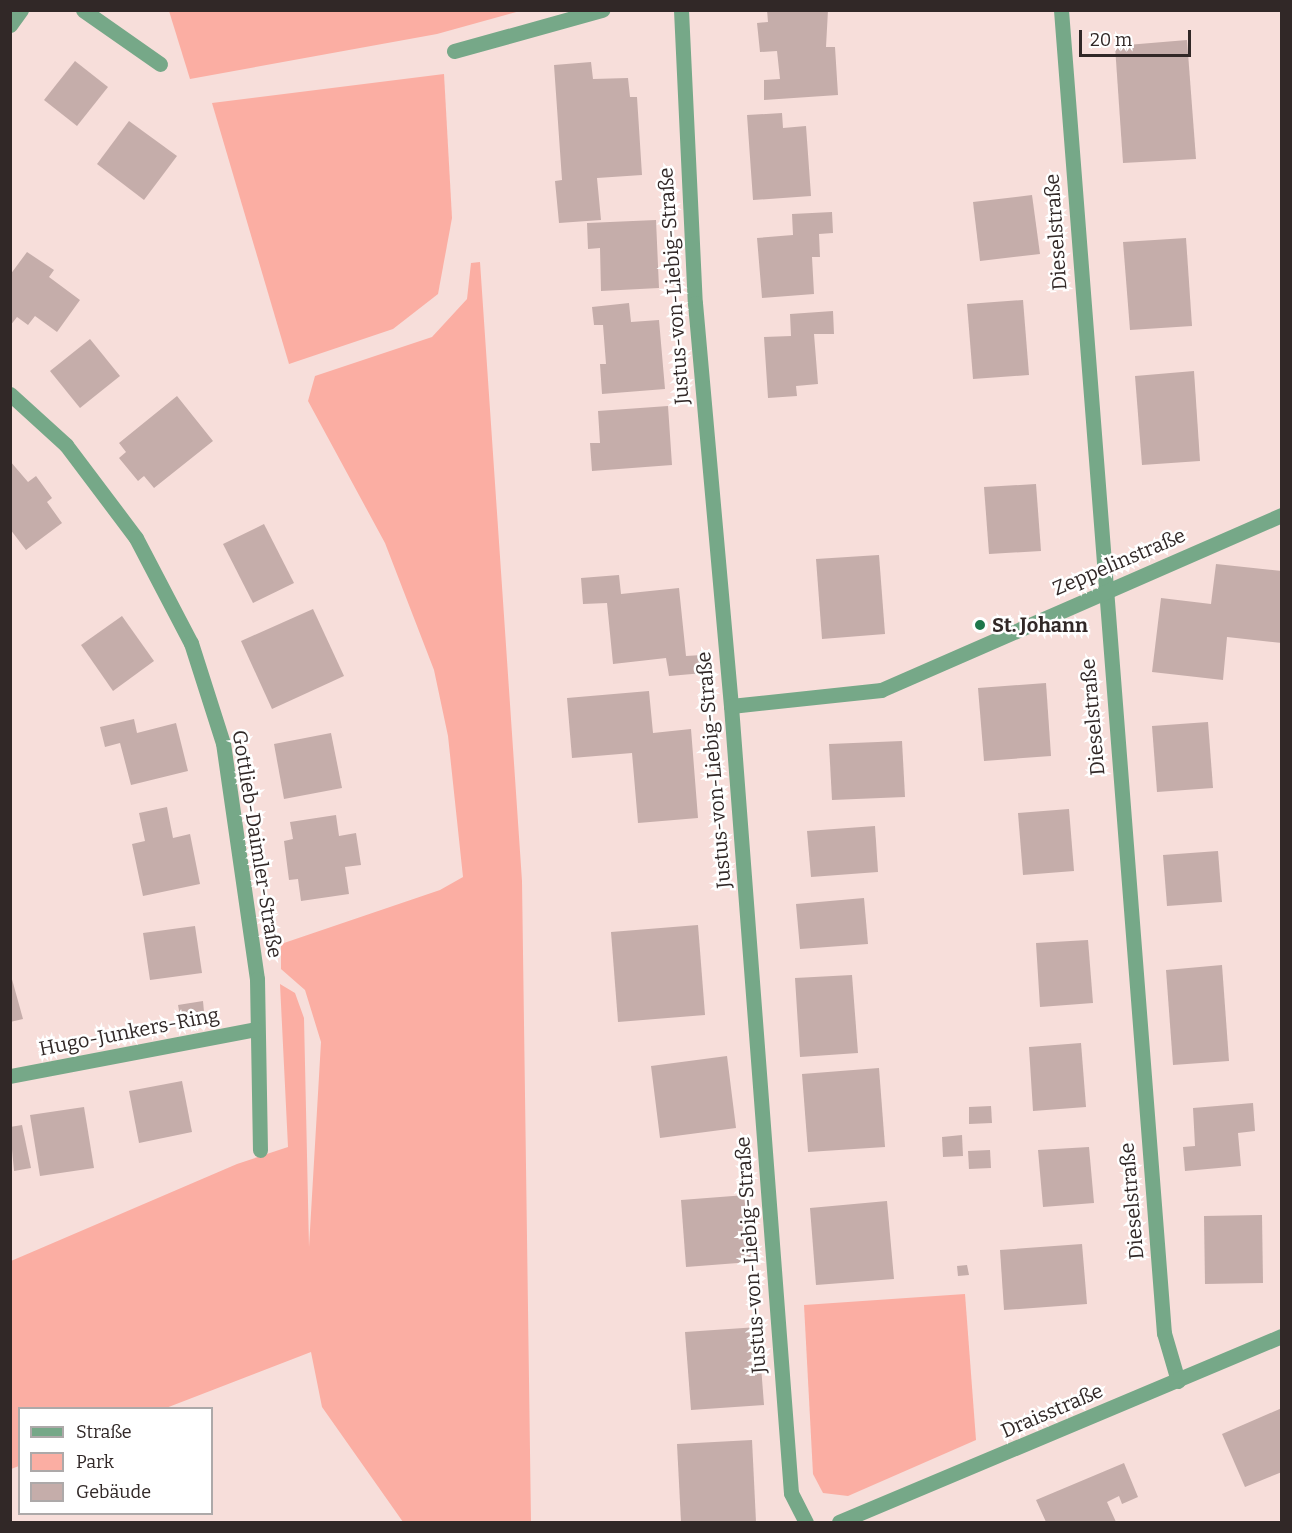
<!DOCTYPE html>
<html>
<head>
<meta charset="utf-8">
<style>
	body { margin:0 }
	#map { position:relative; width:1292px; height:1533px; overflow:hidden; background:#f7deda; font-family:Bitter,serif }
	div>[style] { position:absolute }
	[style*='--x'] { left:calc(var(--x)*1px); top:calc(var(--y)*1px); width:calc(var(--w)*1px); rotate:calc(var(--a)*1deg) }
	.green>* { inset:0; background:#fbaea3 }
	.building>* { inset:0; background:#c5adaa }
	.minor>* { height:15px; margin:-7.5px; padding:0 7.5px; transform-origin:7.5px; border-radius:7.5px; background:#76a888 }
	.dots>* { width:16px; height:16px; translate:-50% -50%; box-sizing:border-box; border:3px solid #fff; border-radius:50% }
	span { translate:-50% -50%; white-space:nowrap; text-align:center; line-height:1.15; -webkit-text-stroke:5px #fff; paint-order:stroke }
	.street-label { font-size:20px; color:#312827 }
	.poi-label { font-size:20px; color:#312827; font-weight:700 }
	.left { translate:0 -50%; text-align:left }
	.frame { position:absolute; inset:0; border:12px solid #312827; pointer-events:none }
	.legend { position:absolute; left:18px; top:1407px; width:195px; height:108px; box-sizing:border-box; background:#fff; border:2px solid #ada9a9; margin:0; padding:8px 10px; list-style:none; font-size:18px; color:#312827 }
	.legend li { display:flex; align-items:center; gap:12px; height:30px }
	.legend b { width:30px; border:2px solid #ada9a9 }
	.scale { position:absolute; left:1079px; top:30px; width:112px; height:27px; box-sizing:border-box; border:3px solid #312827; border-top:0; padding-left:8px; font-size:18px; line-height:21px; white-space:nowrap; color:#312827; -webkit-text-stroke:4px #fff; paint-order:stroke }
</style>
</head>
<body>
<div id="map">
	<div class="green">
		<div style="clip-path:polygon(169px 11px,169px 10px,520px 11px,437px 34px,190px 79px)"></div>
		<div style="clip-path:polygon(444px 74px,452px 218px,438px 294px,393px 329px,289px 364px,212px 103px)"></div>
		<div style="clip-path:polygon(480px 262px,522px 881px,531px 1522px,403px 1522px,322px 1407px,311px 1352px,166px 1408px,20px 1408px,19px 1466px,11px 1469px,11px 1261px,237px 1164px,288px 1147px,280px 984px,295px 993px,304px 1018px,309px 1247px,321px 1042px,305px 990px,281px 969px,281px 944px,440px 890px,463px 877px,448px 736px,434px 670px,385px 543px,308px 401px,315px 376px,432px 337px,467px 299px,471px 263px)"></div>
		<div style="clip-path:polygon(965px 1294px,976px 1440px,848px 1496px,823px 1493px,813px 1474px,804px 1305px)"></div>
	</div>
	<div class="building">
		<div style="clip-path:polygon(767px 10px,828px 10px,826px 47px,835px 47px,838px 95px,764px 100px,764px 80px,780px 79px,777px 51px,760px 52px,757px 23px,768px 22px)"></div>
		<div style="clip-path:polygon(1187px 40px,1196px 159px,1123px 163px,1115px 46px)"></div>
		<div style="clip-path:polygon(75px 61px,108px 87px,77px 126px,44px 100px)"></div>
		<div style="clip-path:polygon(591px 62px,593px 79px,628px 78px,630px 97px,637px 97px,642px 175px,597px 178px,601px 220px,559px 223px,555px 181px,562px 180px,554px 65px)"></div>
		<div style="clip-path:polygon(782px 113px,783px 128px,806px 126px,811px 196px,753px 200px,747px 115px)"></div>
		<div style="clip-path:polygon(129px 121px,177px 156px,144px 200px,97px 164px)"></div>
		<div style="clip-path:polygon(1032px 195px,1040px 254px,980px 261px,973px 202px)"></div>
		<div style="clip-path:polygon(832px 212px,833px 233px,819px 234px,820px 257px,812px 257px,814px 294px,762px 298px,757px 238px,793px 235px,792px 214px)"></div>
		<div style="clip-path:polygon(656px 220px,659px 288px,601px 291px,600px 248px,588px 249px,587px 223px)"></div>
		<div style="clip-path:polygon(1186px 238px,1192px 326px,1130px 330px,1123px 242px)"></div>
		<div style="clip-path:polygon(27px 252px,54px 270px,49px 277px,80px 300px,57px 332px,35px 316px,28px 325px,17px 317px,10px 326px,10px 275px)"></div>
		<div style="clip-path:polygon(1023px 300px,1029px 375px,973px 379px,967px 304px)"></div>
		<div style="clip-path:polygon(629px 303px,631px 322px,659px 320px,665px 389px,602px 394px,600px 364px,606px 364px,603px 325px,594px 325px,592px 307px)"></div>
		<div style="clip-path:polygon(833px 311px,834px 334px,814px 334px,818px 384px,796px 386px,797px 396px,768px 398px,764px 337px,791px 336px,790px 314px)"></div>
		<div style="clip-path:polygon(90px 339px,120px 376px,80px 408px,50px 371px)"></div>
		<div style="clip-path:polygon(1194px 371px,1200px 461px,1142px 465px,1135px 376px)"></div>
		<div style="clip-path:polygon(177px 396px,213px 441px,154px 488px,144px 476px,138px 481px,119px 458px,126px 452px,119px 443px)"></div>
		<div style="clip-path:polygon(668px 406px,672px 465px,592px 471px,590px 443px,600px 443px,598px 411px)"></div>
		<div style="clip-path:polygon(10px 461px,28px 482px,36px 476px,52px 498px,47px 502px,62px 523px,26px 550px,10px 529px)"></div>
		<div style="clip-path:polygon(1036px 484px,1041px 551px,989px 554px,984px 487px)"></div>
		<div style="clip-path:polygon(264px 524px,294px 583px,253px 603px,223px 544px)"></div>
		<div style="clip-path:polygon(879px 555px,885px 634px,822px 639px,816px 559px)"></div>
		<div style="clip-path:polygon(1216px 564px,1282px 571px,1282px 643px,1227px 637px,1223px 680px,1152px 672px,1161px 598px,1211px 604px)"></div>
		<div style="clip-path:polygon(619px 575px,621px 594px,679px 588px,686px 656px,702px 655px,704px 673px,669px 676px,666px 658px,613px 664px,607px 603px,583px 604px,581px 578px)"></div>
		<div style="clip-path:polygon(313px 609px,344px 676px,272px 709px,241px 641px)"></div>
		<div style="clip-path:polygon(122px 616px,154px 661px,113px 691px,81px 645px)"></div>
		<div style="clip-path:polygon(1046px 683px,1051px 756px,984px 761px,978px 688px)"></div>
		<div style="clip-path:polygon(649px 691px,653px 733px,691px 729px,698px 818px,638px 823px,632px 753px,572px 758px,567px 698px)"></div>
		<div style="clip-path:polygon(134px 719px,137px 733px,176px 723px,188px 771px,131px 785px,120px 743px,105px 747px,100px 727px)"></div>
		<div style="clip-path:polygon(1208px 722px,1213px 788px,1157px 792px,1152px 726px)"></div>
		<div style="clip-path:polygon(331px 733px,342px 788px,284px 799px,274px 744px)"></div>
		<div style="clip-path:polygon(902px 741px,905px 797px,832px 800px,829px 744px)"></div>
		<div style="clip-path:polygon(167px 807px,173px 838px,190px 834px,200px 884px,143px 896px,132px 844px,145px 841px,139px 813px)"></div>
		<div style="clip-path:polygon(1069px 809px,1074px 871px,1023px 875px,1018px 813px)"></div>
		<div style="clip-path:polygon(336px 815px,339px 836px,356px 833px,361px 865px,345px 867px,349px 894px,301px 901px,298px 879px,289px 880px,284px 841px,293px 839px,290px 822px)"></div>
		<div style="clip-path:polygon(875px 826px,878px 872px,811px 877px,807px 831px)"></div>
		<div style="clip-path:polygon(1218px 851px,1222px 902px,1167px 906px,1163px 855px)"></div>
		<div style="clip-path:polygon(864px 898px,868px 944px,800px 949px,796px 904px)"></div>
		<div style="clip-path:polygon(698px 925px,705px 1015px,618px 1022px,611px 932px)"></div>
		<div style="clip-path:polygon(195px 926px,202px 973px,150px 980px,143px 933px)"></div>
		<div style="clip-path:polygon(1088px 940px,1093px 1003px,1040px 1007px,1036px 943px)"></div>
		<div style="clip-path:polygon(1222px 965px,1229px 1061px,1173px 1065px,1166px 970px)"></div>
		<div style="clip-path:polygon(10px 972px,23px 1019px,10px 1022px)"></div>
		<div style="clip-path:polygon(852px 975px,858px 1053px,800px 1057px,795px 978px)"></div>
		<div style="clip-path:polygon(203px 1001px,204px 1012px,180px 1016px,178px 1005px)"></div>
		<div style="clip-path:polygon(1081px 1043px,1086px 1107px,1033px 1111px,1029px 1047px)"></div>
		<div style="clip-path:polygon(727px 1056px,736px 1128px,660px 1138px,651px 1066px)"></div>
		<div style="clip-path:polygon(879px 1068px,885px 1147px,808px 1152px,802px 1074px)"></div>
		<div style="clip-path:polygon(182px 1081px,192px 1132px,139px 1143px,129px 1091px)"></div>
		<div style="clip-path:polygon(1253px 1103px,1255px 1131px,1238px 1133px,1241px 1166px,1185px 1171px,1183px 1147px,1195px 1146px,1193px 1108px)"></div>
		<div style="clip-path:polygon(991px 1106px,992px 1123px,969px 1124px,969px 1107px)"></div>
		<div style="clip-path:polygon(84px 1107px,94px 1168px,40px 1176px,30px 1115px)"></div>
		<div style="clip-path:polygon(22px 1125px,31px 1168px,14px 1171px,10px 1127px)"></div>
		<div style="clip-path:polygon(962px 1135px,963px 1156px,943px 1157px,942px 1137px)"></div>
		<div style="clip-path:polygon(1089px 1147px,1094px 1203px,1043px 1207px,1038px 1150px)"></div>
		<div style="clip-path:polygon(990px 1150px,991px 1168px,969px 1169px,968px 1151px)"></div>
		<div style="clip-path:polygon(746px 1195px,751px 1262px,686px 1267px,681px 1200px)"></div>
		<div style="clip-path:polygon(887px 1201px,894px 1279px,816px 1285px,810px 1208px)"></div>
		<div style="clip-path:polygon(1262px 1215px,1263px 1283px,1205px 1284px,1204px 1216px)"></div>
		<div style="clip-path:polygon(1082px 1244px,1087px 1304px,1004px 1310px,1000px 1250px)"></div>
		<div style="clip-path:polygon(967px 1265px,969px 1275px,958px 1276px,957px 1266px)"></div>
		<div style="clip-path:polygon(758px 1327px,764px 1405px,691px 1410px,685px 1332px)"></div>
		<div style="clip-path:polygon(1282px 1408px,1282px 1472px,1245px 1487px,1222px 1434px)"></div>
		<div style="clip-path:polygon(752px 1440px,756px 1522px,681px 1522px,677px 1444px)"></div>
		<div style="clip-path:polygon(1124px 1463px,1138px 1497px,1122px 1504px,1119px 1496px,1107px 1502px,1116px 1522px,1046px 1522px,1036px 1500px)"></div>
	</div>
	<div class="minor">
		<div style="--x:83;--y:10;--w:94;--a:35"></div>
		<div style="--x:681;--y:10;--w:293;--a:87.3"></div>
		<div style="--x:695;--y:303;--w:405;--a:84.9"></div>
		<div style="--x:731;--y:706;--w:789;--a:85.64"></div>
		<div style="--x:791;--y:1493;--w:33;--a:63"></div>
		<div style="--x:1061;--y:10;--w:1327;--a:85.55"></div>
		<div style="--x:1164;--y:1333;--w:50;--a:73.7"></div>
		<div style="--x:10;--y:25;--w:19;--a:-54"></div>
		<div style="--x:454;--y:51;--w:154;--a:-15.5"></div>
		<div style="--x:10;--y:394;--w:76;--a:42.3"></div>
		<div style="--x:66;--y:445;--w:116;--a:53"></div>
		<div style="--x:136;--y:538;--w:119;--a:62.4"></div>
		<div style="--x:191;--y:643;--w:105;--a:72.3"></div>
		<div style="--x:223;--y:743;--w:238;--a:81.8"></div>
		<div style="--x:257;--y:979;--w:171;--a:89"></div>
		<div style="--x:731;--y:706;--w:151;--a:-6.1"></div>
		<div style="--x:881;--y:690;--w:438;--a:-23.6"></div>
		<div style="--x:10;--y:1076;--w:250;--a:-10.8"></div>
		<div style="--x:839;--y:1522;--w:480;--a:-22.8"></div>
	</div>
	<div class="dots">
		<div style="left:980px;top:625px;background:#1f764a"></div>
	</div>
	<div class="street-label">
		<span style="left:1056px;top:232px;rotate:-94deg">Dieselstraße</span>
		<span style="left:674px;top:286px;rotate:-94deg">Justus-von-Liebig-Straße</span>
		<span style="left:1119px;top:562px;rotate:-23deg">Zeppelinstraße</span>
		<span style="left:1093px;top:717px;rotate:-95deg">Dieselstraße</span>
		<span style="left:714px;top:770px;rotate:-95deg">Justus-von-Liebig-Straße</span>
		<span style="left:257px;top:844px;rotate:81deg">Gottlieb-Daimler-Straße</span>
		<span style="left:129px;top:1032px;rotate:-11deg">Hugo-Junkers-Ring</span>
		<span style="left:1132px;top:1201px;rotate:-95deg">Dieselstraße</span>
		<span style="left:751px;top:1255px;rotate:-94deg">Justus-von-Liebig-Straße</span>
		<span style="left:1052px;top:1411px;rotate:-23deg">Draisstraße</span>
	</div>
	<div class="poi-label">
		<span class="left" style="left:992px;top:625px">St. Johann</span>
	</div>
	<div class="frame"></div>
	<ul class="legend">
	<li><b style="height:8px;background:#76a888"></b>Straße</li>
	<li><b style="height:16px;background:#fbaea3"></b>Park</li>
	<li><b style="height:16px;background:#c5adaa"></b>Gebäude</li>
	</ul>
	<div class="scale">20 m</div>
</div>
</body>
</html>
